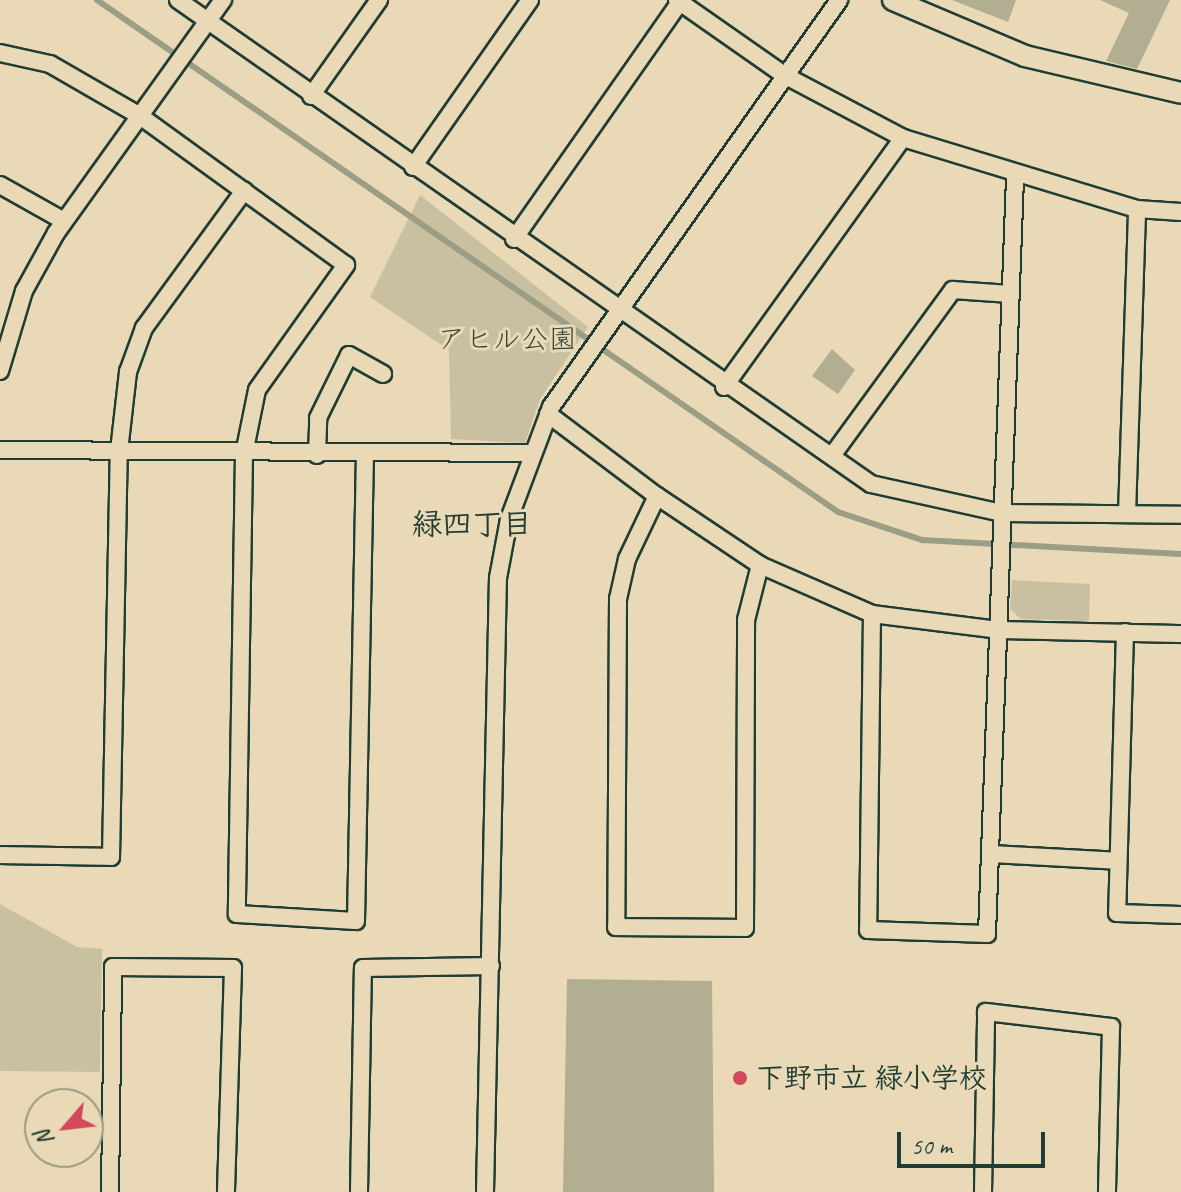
<!DOCTYPE html>
<html>
<head>
<meta charset="utf-8">
<style>
	body { margin:0 }
	#map { position:relative; width:1181px; height:1192px; overflow:hidden; background:#ead9b6; font-family:Caveat,"Klee One",sans-serif }
	div>[style] { position:absolute }
	[style*='--x'] { left:calc(var(--x)*1px); top:calc(var(--y)*1px); width:calc(var(--w)*1px); rotate:calc(var(--a)*1deg) }
	.green>* { inset:0; background:#c9c0a1 }
	.stream>* { height:6px; margin:-3px; padding:0 3px; transform-origin:3px; border-radius:3px; background:#9c9d85 }
	.building>* { inset:0; background:#b2ae92 }
	.roads { filter:drop-shadow(2px 0 #1f3d34) drop-shadow(-2px 0 #1f3d34) drop-shadow(0 2px #1f3d34) drop-shadow(0 -2px #1f3d34) }
	.minor>* { height:16px; margin:-8px; padding:0 8px; transform-origin:8px; border-radius:8px; background:#ead9b6 }
	.tertiary>* { height:20px; margin:-10px; padding:0 10px; transform-origin:10px; border-radius:10px; background:#ead9b6 }
	.dots>* { width:22px; height:22px; translate:-50% -50%; box-sizing:border-box; border:4px solid #ead9b6; border-radius:50% }
	span { translate:-50% -50%; white-space:nowrap; text-align:center; line-height:1.15; -webkit-text-stroke:6px #ead9b6; paint-order:stroke }
	.park-label { font-size:28px; color:#304a3f }
	.poi-label { font-size:28px; color:#1f3d34; font-weight:700 }
	.left { translate:0 -50%; text-align:left }
	.neighbourhood-label { font-size:30px; color:#1f3d34; font-weight:700 }
	.north { position:absolute; left:24px; top:1088px; width:80px; height:80px; box-sizing:border-box; background:#ead9b6; border:2px solid #999b82; border-radius:50%; rotate:242deg; font-size:22px; font-weight:700; line-height:32px; text-align:center; color:#1f3d34 }
	.north::after { content:''; display:block; margin:auto; width:28px; height:36px; background:#d1495b; clip-path:polygon(50% 0,100% 100%,50% 72%,0 100%) }
	.scale { position:absolute; left:897px; top:1132px; width:148px; height:36px; box-sizing:border-box; border:4px solid #1f3d34; border-top:0; padding-left:10px; font-size:24px; line-height:28px; white-space:nowrap; color:#1f3d34; -webkit-text-stroke:6px #ead9b6; paint-order:stroke }
</style>
</head>
<body>
<div id="map">
	<div class="green">
		<div style="clip-path:polygon(420px 195px,588px 327px,540px 399px,525px 443px,451px 439px,449px 350px,370px 297px)"></div>
		<div style="clip-path:polygon(1012px 580px,1090px 584px,1089px 621px,1021px 619px,1010px 609px)"></div>
		<div style="clip-path:polygon(0 904px,77px 947px,102px 949px,100px 1072px,0 1071px)"></div>
	</div>
	<div class="stream">
		<div style="--x:97;--y:0;--w:901;--a:34.64"></div>
		<div style="--x:838;--y:512;--w:89;--a:18.4"></div>
		<div style="--x:922;--y:540;--w:259;--a:3.1"></div>
	</div>
	<div class="building">
		<div style="clip-path:polygon(952px 0,1016px 0,1008px 22px)"></div>
		<div style="clip-path:polygon(1100px 0,1170px 0,1137px 69px,1106px 61px,1129px 13px)"></div>
		<div style="clip-path:polygon(832px 349px,855px 370px,838px 394px,812px 376px)"></div>
		<div style="clip-path:polygon(567px 979px,712px 981px,714px 1192px,563px 1192px)"></div>
	</div>
	<div class="roads">
		<div class="minor">
			<div style="--x:178;--y:0;--w:845;--a:34.93"></div>
			<div style="--x:871;--y:484;--w:134;--a:12.5"></div>
			<div style="--x:1002;--y:513;--w:179;--a:0.6"></div>
			<div style="--x:677;--y:0;--w:131;--a:35"></div>
			<div style="--x:784;--y:75;--w:135;--a:27.9"></div>
			<div style="--x:903;--y:138;--w:245;--a:16.9"></div>
			<div style="--x:1137;--y:209;--w:44;--a:3.9"></div>
			<div style="--x:0;--y:53;--w:51;--a:12.4"></div>
			<div style="--x:50;--y:64;--w:104;--a:30"></div>
			<div style="--x:140;--y:116;--w:254;--a:35.9"></div>
			<div style="--x:346;--y:265;--w:153;--a:125.5"></div>
			<div style="--x:257;--y:390;--w:65;--a:101.5"></div>
			<div style="--x:244;--y:454;--w:460;--a:90.9"></div>
			<div style="--x:237;--y:914;--w:119;--a:3.4"></div>
			<div style="--x:356;--y:921;--w:466;--a:-88.9"></div>
			<div style="--x:311;--y:96;--w:118;--a:-54.7"></div>
			<div style="--x:413;--y:167;--w:204;--a:-55"></div>
			<div style="--x:0;--y:185;--w:73;--a:29.4"></div>
			<div style="--x:514;--y:239;--w:289;--a:-55"></div>
			<div style="--x:0;--y:371;--w:84;--a:-73.3"></div>
			<div style="--x:24;--y:291;--w:66;--a:-61.1"></div>
			<div style="--x:56;--y:233;--w:287;--a:-54.4"></div>
			<div style="--x:724;--y:387;--w:307;--a:-54.3"></div>
			<div style="--x:548;--y:414;--w:136;--a:37"></div>
			<div style="--x:0;--y:450;--w:532;--a:0.32"></div>
			<div style="--x:834;--y:453;--w:202;--a:-53.9"></div>
			<div style="--x:953;--y:290;--w:57;--a:4"></div>
			<div style="--x:317;--y:455;--w:37;--a:-88"></div>
			<div style="--x:318;--y:418;--w:70;--a:-63.8"></div>
			<div style="--x:349;--y:355;--w:39;--a:29"></div>
			<div style="--x:1127;--y:514;--w:305;--a:-88.1"></div>
			<div style="--x:760;--y:565;--w:124;--a:-146.2"></div>
			<div style="--x:657;--y:496;--w:70;--a:115.5"></div>
			<div style="--x:627;--y:559;--w:41;--a:102.7"></div>
			<div style="--x:618;--y:599;--w:328;--a:90.3"></div>
			<div style="--x:616;--y:927;--w:129;--a:0.4"></div>
			<div style="--x:745;--y:928;--w:308;--a:-89.8"></div>
			<div style="--x:746;--y:620;--w:57;--a:-75.7"></div>
			<div style="--x:760;--y:565;--w:122;--a:23.6"></div>
			<div style="--x:872;--y:614;--w:127;--a:7.2"></div>
			<div style="--x:998;--y:630;--w:183;--a:1.3"></div>
			<div style="--x:872;--y:614;--w:316;--a:90.7"></div>
			<div style="--x:868;--y:930;--w:119;--a:1.9"></div>
			<div style="--x:987;--y:934;--w:759;--a:-87.88"></div>
			<div style="--x:1125;--y:632;--w:281;--a:91.6"></div>
			<div style="--x:1117;--y:913;--w:64;--a:1.8"></div>
			<div style="--x:990;--y:854;--w:128;--a:3.1"></div>
			<div style="--x:0;--y:855;--w:111;--a:1"></div>
			<div style="--x:111;--y:857;--w:406;--a:-88.9"></div>
			<div style="--x:119;--y:451;--w:80;--a:-83.5"></div>
			<div style="--x:128;--y:372;--w:47;--a:-70"></div>
			<div style="--x:144;--y:328;--w:170;--a:-53.9"></div>
			<div style="--x:110;--y:1192;--w:225;--a:-89.2"></div>
			<div style="--x:113;--y:967;--w:120;--a:0.5"></div>
			<div style="--x:233;--y:968;--w:224;--a:91.8"></div>
			<div style="--x:359;--y:1192;--w:224;--a:-89"></div>
			<div style="--x:363;--y:968;--w:128;--a:-0.9"></div>
			<div style="--x:485;--y:1192;--w:614;--a:-88.79"></div>
			<div style="--x:498;--y:578;--w:60;--a:-79.4"></div>
			<div style="--x:509;--y:519;--w:120;--a:-69.4"></div>
			<div style="--x:551;--y:407;--w:499;--a:-54.7"></div>
			<div style="--x:983;--y:1192;--w:180;--a:-89"></div>
			<div style="--x:986;--y:1012;--w:126;--a:6.8"></div>
			<div style="--x:1111;--y:1027;--w:165;--a:91.4"></div>
		</div>
		<div class="tertiary">
			<div style="--x:893;--y:0;--w:143;--a:23"></div>
			<div style="--x:1025;--y:56;--w:160;--a:13.3"></div>
		</div>
	</div>
	<div class="dots">
		<div style="left:740px;top:1078px;background:#d1495b"></div>
	</div>
	<div class="park-label">
		<span style="left:507px;top:339px">アヒル公園</span>
	</div>
	<div class="poi-label">
		<span class="left" style="left:756px;top:1078px">下野市立 緑小学校</span>
	</div>
	<div class="neighbourhood-label">
		<span style="left:472px;top:524px">緑四丁目</span>
	</div>
	<div class="north">N</div>
	<div class="scale">50 m</div>
</div>
</body>
</html>
